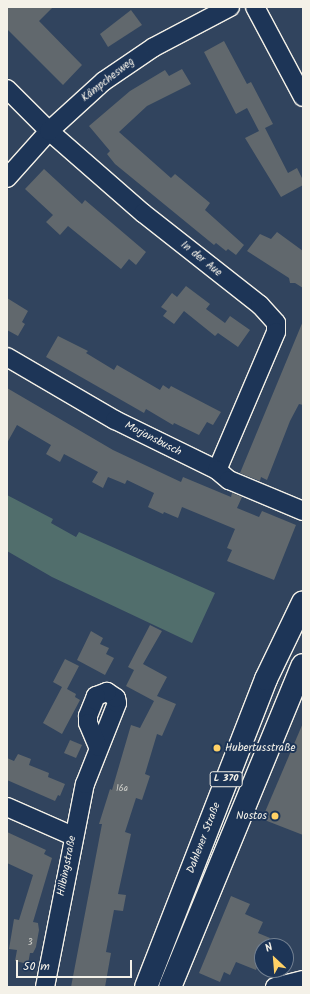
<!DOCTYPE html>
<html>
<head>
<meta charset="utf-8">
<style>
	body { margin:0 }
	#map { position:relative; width:310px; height:994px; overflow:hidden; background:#31445e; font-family:Kalam,sans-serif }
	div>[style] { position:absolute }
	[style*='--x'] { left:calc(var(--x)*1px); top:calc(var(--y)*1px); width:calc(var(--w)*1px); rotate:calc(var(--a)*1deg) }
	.green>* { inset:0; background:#516e6c }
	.building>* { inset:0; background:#61686d }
	.roads { filter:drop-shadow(1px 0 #f4f1e8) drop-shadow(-1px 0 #f4f1e8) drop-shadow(0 1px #f4f1e8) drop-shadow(0 -1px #f4f1e8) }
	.minor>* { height:18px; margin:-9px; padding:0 9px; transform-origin:9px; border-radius:9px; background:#1d3557 }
	.major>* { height:22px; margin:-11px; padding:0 11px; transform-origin:11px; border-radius:11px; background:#1d3557 }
	.dots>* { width:11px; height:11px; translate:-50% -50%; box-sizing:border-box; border:2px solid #1d3557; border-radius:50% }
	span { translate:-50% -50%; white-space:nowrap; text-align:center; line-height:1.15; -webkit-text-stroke:4px #1d3557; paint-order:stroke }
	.number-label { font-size:9px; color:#cfcfc9 }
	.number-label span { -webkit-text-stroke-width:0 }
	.shield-label span { padding:1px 3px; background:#1d3557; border:1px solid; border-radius:3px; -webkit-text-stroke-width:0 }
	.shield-label { font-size:10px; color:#f4f1e8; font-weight:700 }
	.street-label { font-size:11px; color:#f4f1e8 }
	.poi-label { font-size:11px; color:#f4f1e8 }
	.left { translate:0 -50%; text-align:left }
	.right { translate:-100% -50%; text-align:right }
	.frame { position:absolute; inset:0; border:8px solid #f4f1e8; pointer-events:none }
	.north { position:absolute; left:254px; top:938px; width:40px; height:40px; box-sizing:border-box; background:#1d3557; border:1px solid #738091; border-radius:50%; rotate:334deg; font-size:11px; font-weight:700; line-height:16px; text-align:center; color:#f4f1e8 }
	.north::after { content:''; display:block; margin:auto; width:14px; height:18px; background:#ffd166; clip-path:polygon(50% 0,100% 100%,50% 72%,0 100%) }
	.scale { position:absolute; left:16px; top:960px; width:116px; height:18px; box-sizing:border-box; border:2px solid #f4f1e8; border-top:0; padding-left:5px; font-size:12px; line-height:14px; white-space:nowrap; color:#f4f1e8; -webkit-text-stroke:3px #1d3557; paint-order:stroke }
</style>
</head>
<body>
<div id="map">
	<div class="green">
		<div style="clip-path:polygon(7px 495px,53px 519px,51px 523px,76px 537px,79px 532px,215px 593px,192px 643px,52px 577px,7px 551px)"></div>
	</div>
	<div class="building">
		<div style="clip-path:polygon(7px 7px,53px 7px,39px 21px,82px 65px,63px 85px,7px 29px)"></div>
		<div style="clip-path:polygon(131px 10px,142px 25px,108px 47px,100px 34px)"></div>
		<div style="clip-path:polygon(224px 41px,247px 84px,251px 82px,273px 124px,265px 128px,288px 173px,297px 168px,303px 180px,303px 185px,281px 197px,245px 138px,259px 131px,247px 108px,236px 114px,204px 52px)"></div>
		<div style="clip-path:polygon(182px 69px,191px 84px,147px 106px,119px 132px,171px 178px,175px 174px,210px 203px,205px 210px,244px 245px,236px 255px,228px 249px,226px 251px,216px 243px,214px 245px,115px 164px,107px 154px,110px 151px,89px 126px,130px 91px,165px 70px,169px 76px)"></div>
		<div style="clip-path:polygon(44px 169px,82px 204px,85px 200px,146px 252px,136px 265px,129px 259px,121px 269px,68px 226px,60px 235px,46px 222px,53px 215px,25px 189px)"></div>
		<div style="clip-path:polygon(277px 232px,303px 251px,303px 288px,295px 283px,290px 283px,289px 278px,247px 251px,260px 234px,271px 239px)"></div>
		<div style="clip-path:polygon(186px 286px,210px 304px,206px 309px,225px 323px,230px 316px,250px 330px,238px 347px,218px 333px,215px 336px,184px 311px,174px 324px,163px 316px,167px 311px,161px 307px,172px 293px,177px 297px)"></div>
		<div style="clip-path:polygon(7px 298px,28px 311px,22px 322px,25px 324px,18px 336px,7px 330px)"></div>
		<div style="clip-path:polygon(303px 321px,303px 405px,299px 404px,290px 421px,267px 480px,261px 477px,260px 481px,240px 473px)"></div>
		<div style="clip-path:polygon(58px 336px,88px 351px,86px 353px,114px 370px,117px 365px,160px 390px,163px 385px,169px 389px,171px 386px,221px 412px,213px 425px,207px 422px,199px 435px,174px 423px,173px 425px,146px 409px,144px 413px,46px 357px)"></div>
		<div style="clip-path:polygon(7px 388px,113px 450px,181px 482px,183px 477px,231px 497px,232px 493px,242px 497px,237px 508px,259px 517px,262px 511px,296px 525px,274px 580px,227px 561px,232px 550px,227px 548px,235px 529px,182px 507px,178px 518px,164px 512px,163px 514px,148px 507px,154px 493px,127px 480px,125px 484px,108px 477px,103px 488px,92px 482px,98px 472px,64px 454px,60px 462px,46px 454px,51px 445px,17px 425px,7px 443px)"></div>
		<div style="clip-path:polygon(150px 625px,162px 631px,143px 664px,167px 677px,157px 696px,176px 704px,162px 736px,157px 734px,145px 774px,150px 776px,142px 800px,136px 798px,125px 832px,131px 834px,118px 894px,126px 895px,123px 911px,114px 910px,106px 952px,111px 953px,105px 987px,71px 987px,102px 824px,99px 824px,110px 789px,112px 790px,131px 725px,140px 728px,154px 701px,126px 686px,134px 670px,128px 667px)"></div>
		<div style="clip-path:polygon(91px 631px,103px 638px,100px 644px,109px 648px,106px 654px,114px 658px,105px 675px,77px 660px)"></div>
		<div style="clip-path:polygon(65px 659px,79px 666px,67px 689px,76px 694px,75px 697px,80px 700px,62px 734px,43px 723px,62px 687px,53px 682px)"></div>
		<div style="clip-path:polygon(303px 723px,303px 835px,262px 819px)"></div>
		<div style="clip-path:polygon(70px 740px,82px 745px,76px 758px,64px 753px)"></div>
		<div style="clip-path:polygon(18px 754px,31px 759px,29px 765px,49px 773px,48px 777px,65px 784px,60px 796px,58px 795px,55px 801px,7px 780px,7px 758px,14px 761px)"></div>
		<div style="clip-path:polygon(7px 832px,46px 850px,44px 854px,52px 858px,33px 922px,38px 923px,39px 930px,36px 947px,33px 953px,30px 953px,28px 964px,15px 961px,17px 950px,9px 949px,14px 919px,19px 920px,33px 875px,7px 863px)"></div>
		<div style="clip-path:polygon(231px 896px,250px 904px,245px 914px,263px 922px,258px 933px,270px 938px,266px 946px,262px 946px,262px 956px,256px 970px,236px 962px,230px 975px,224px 972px,220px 982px,199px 973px)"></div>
	</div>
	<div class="roads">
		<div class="minor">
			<div style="--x:255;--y:7;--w:102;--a:61.9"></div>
			<div style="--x:7;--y:89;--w:59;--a:45"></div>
			<div style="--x:49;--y:131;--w:125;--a:41.1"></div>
			<div style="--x:143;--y:213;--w:149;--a:38.2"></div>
			<div style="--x:260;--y:305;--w:24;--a:48"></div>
			<div style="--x:276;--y:323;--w:9;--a:90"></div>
			<div style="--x:276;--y:332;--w:150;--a:113.1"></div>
			<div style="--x:7;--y:178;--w:63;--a:-48.2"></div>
			<div style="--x:49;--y:131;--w:74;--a:-42.3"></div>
			<div style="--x:104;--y:81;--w:60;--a:-34.2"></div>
			<div style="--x:154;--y:47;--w:86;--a:-27.8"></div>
			<div style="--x:7;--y:357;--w:125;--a:30.3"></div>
			<div style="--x:115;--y:420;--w:114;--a:26.1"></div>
			<div style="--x:217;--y:470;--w:16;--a:40"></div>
			<div style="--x:229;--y:480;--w:80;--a:22.7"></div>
			<div style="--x:7;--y:807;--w:72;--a:23.7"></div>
			<div style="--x:45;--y:987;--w:207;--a:-78.9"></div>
			<div style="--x:85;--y:784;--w:87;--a:-68.4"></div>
			<div style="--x:117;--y:703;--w:5;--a:-101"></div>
			<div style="--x:116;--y:698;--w:11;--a:-146"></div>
			<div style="--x:107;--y:692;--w:12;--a:160"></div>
			<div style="--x:96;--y:696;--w:22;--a:112"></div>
			<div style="--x:88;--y:716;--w:7;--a:90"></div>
			<div style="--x:88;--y:723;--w:26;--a:67"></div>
			<div style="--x:275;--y:987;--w:29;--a:-14"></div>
		</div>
		<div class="major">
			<div style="--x:146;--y:987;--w:331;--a:-68.7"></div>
			<div style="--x:266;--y:679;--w:85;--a:-64.3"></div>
			<div style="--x:170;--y:987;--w:348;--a:-67.6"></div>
		</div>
	</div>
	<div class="dots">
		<div style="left:217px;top:748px;background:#ffd166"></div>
		<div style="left:275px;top:816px;background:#ffd166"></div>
	</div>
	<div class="number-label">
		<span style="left:122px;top:789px">16a</span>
		<span style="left:30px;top:943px">3</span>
	</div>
	<div class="shield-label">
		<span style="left:226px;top:779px">L 370</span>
	</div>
	<div class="street-label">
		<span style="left:108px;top:80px;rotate:-38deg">Kämpchesweg</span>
		<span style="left:201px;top:259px;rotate:39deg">In der Aue</span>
		<span style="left:153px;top:439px;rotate:27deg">Morjansbusch</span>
		<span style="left:204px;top:838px;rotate:-69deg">Dahlener Straße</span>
		<span style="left:67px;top:866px;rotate:-79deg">Hilbingstraße</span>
	</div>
	<div class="poi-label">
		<span class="left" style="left:225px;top:748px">Hubertusstraße</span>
		<span class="right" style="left:267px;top:816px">Nostos</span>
	</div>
	<div class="frame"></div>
	<div class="north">N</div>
	<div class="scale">50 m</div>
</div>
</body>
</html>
